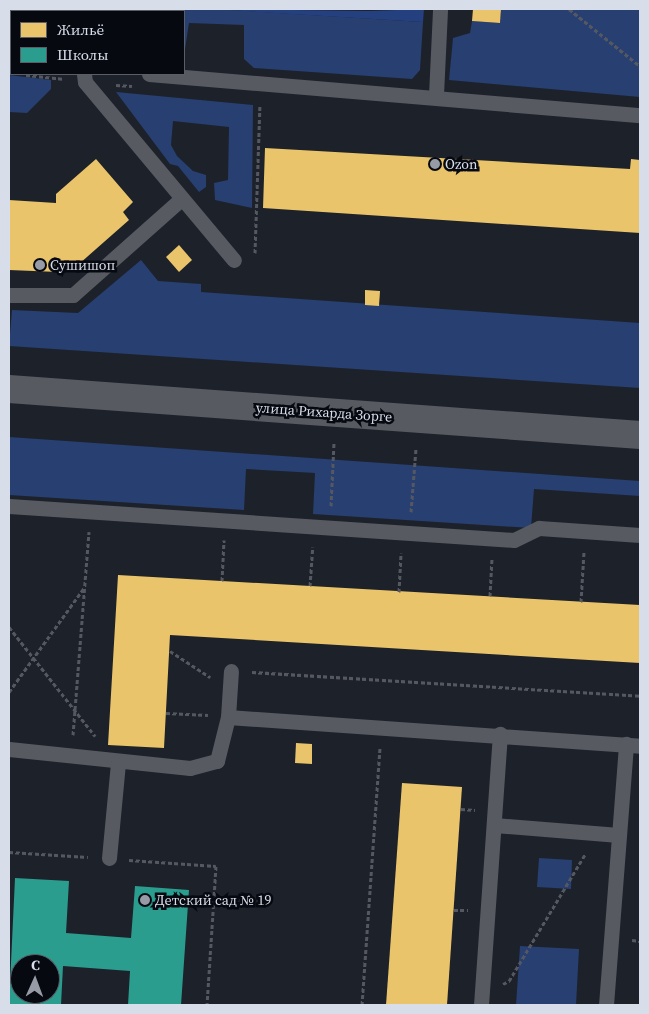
<!DOCTYPE html>
<html>
<head>
<meta charset="utf-8">
<style>
	body { margin:0 }
	#map { position:relative; width:649px; height:1014px; overflow:hidden; background:#1d212a; font-family:"Source Serif 4",serif }
	div>[style] { position:absolute }
	[style*='--x'] { left:calc(var(--x)*1px); top:calc(var(--y)*1px); width:calc(var(--w)*1px); rotate:calc(var(--a)*1deg) }
	.green>* { inset:0; background:#283f71 }
	.forest>* { inset:0; background:#25407f }
	.homes>* { inset:0; background:#e9c46a }
	.schools>* { inset:0; background:#2a9d8f }
	.path>* { height:3px; margin-top:-1.5px; transform-origin:0; background:repeating-linear-gradient(90deg,#555860 0 4px,transparent 0 6.5px) }
	.lane>* { height:15px; margin:-7.5px; padding:0 7.5px; transform-origin:7.5px; border-radius:7.5px; background:#575a61 }
	.street>* { height:28px; margin:-14px; padding:0 14px; transform-origin:14px; border-radius:14px; background:#575a61 }
	.dots>* { width:14px; height:14px; translate:-50% -50%; box-sizing:border-box; border:2px solid #060910; border-radius:50% }
	span { translate:-50% -50%; white-space:nowrap; text-align:center; line-height:1.15; -webkit-text-stroke:5px #060910; paint-order:stroke }
	.poi-label { font-size:14px; color:#d7dde9 }
	.left { translate:0 -50%; text-align:left }
	.street-label { font-size:14px; color:#d7dde9 }
	.frame { position:absolute; inset:0; border:10px solid #d7dde9; pointer-events:none }
	.legend { position:absolute; left:10px; top:10px; width:175px; height:65px; box-sizing:border-box; background:#060910; border:1px solid #5a5e67; margin:0; padding:6px 9px; list-style:none; font-size:15px; color:#d7dde9 }
	.legend li { display:flex; align-items:center; gap:10px; height:25px }
	.legend b { width:25px; border:1px solid #5a5e67 }
	.north { position:absolute; left:10px; top:954px; width:50px; height:50px; box-sizing:border-box; background:#060910; border:1px solid #5a5e67; border-radius:50%; rotate:2deg; font-size:14px; font-weight:700; line-height:20px; text-align:center; color:#d7dde9 }
	.north::after { content:''; display:block; margin:auto; width:18px; height:22px; background:#969ba6; clip-path:polygon(50% 0,100% 100%,50% 72%,0 100%) }
</style>
</head>
<body>
<div id="map">
	<div class="green">
		<div style="clip-path:polygon(60px 9px,214px 9px,423px 22px,420px 70px,412px 79px,254px 68px,244px 59px,244px 25px,189px 23px,184px 56px,184px 11px)"></div>
		<div style="clip-path:polygon(501px 9px,640px 9px,640px 97px,449px 80px,453px 38px,470px 33px,472px 21px,500px 23px)"></div>
		<div style="clip-path:polygon(9px 75px,51px 80px,51px 89px,27px 113px,9px 112px)"></div>
		<div style="clip-path:polygon(116px 92px,253px 105px,252px 208px,215px 200px,214px 183px,228px 180px,229px 127px,173px 121px,171px 145px,177px 156px,193px 171px,206px 175px,206px 187px,199px 192px,178px 166px,170px 164px)"></div>
		<div style="clip-path:polygon(141px 260px,158px 281px,201px 284px,201px 292px,640px 323px,640px 388px,9px 346px,12px 310px,78px 313px)"></div>
		<div style="clip-path:polygon(9px 437px,640px 481px,640px 496px,534px 489px,531px 528px,313px 514px,315px 473px,246px 469px,244px 510px,9px 495px)"></div>
		<div style="clip-path:polygon(539px 858px,572px 860px,571px 889px,537px 887px)"></div>
		<div style="clip-path:polygon(520px 946px,579px 949px,576px 1005px,516px 1005px)"></div>
	</div>
	<div class="forest">
		<div style="clip-path:polygon(211px 9px,370px 11px,424px 9px,423px 22px)"></div>
	</div>
	<div class="homes">
		<div style="clip-path:polygon(9px 9px,29px 9px,29px 11px,11px 11px,9px 16px)"></div>
		<div style="clip-path:polygon(473px 9px,501px 9px,500px 23px,472px 21px)"></div>
		<div style="clip-path:polygon(265px 148px,630px 169px,631px 159px,640px 160px,640px 233px,263px 208px)"></div>
		<div style="clip-path:polygon(96px 159px,133px 202px,123px 212px,129px 220px,79px 264px,59px 264px,58px 272px,9px 270px,9px 200px,56px 203px,56px 194px)"></div>
		<div style="clip-path:polygon(179px 245px,192px 260px,179px 272px,166px 257px)"></div>
		<div style="clip-path:polygon(365px 290px,380px 291px,379px 306px,365px 305px)"></div>
		<div style="clip-path:polygon(118px 575px,640px 605px,640px 663px,170px 635px,164px 748px,108px 745px)"></div>
		<div style="clip-path:polygon(296px 743px,312px 744px,312px 764px,295px 763px)"></div>
		<div style="clip-path:polygon(402px 783px,462px 787px,447px 1005px,386px 1005px)"></div>
	</div>
	<div class="schools">
		<div style="clip-path:polygon(evenodd,15px 878px,69px 881px,66px 933px,131px 938px,135px 886px,189px 890px,181px 1005px,128px 1005px,130px 971px,63px 966px,61px 1005px,9px 1005px,15px 878px,20px 964px,50px 964px,50px 994px,20px 994px,20px 964px)"></div>
	</div>
	<div class="path">
		<div style="--x:569;--y:9;--w:91;--a:38.8"></div>
		<div style="--x:26;--y:75;--w:39;--a:6"></div>
		<div style="--x:116;--y:85;--w:16;--a:4"></div>
		<div style="--x:255;--y:253;--w:149;--a:-88.1"></div>
		<div style="--x:331;--y:506;--w:63;--a:-87.3"></div>
		<div style="--x:411;--y:512;--w:64;--a:-85.5"></div>
		<div style="--x:222;--y:581;--w:41;--a:-87.2"></div>
		<div style="--x:310;--y:586;--w:39;--a:-86"></div>
		<div style="--x:399;--y:592;--w:39;--a:-87"></div>
		<div style="--x:490;--y:596;--w:37;--a:-87"></div>
		<div style="--x:581;--y:602;--w:51;--a:-86.6"></div>
		<div style="--x:9;--y:627;--w:139;--a:51.7"></div>
		<div style="--x:170;--y:651;--w:48;--a:33"></div>
		<div style="--x:252;--y:672;--w:389;--a:3.5"></div>
		<div style="--x:9;--y:692;--w:128;--a:-54.2"></div>
		<div style="--x:166;--y:713;--w:42;--a:2.7"></div>
		<div style="--x:73;--y:735;--w:204;--a:-85.5"></div>
		<div style="--x:461;--y:809;--w:14;--a:4"></div>
		<div style="--x:9;--y:852;--w:79;--a:3.6"></div>
		<div style="--x:129;--y:860;--w:87;--a:3.9"></div>
		<div style="--x:216;--y:866;--w:139;--a:93.7"></div>
		<div style="--x:454;--y:910;--w:14;--a:0"></div>
		<div style="--x:632;--y:940;--w:8;--a:7"></div>
		<div style="--x:503;--y:984;--w:7;--a:-27"></div>
		<div style="--x:509;--y:981;--w:149;--a:-59"></div>
		<div style="--x:362;--y:1005;--w:259;--a:-86"></div>
	</div>
	<div class="lane">
		<div style="--x:9;--y:60;--w:2;--a:0"></div>
		<div style="--x:84;--y:74;--w:8;--a:83"></div>
		<div style="--x:85;--y:82;--w:232;--a:50.1"></div>
		<div style="--x:149;--y:74;--w:493;--a:4.8"></div>
		<div style="--x:436;--y:95;--w:86;--a:-87.3"></div>
		<div style="--x:9;--y:295;--w:64;--a:0"></div>
		<div style="--x:73;--y:295;--w:144;--a:-41.6"></div>
		<div style="--x:9;--y:506;--w:506;--a:3.85"></div>
		<div style="--x:514;--y:540;--w:28;--a:-26"></div>
		<div style="--x:539;--y:528;--w:101;--a:4"></div>
		<div style="--x:228;--y:717;--w:46;--a:-86.3"></div>
		<div style="--x:9;--y:749;--w:182;--a:6"></div>
		<div style="--x:190;--y:768;--w:28;--a:-15"></div>
		<div style="--x:217;--y:761;--w:45;--a:-76"></div>
		<div style="--x:228;--y:717;--w:413;--a:4"></div>
		<div style="--x:494;--y:825;--w:125;--a:4.6"></div>
		<div style="--x:109;--y:858;--w:96;--a:-84.6"></div>
		<div style="--x:481;--y:1005;--w:272;--a:-86"></div>
		<div style="--x:606;--y:1005;--w:262;--a:-85.6"></div>
	</div>
	<div class="street">
		<div style="--x:9;--y:389;--w:633;--a:4.17"></div>
	</div>
	<div class="dots">
		<div style="left:435px;top:164px;background:#969ba6"></div>
		<div style="left:40px;top:265px;background:#969ba6"></div>
		<div style="left:145px;top:900px;background:#969ba6"></div>
	</div>
	<div class="poi-label">
		<span class="left" style="left:445px;top:164px">Ozon</span>
		<span class="left" style="left:50px;top:265px">Сушишоп</span>
		<span class="left" style="left:155px;top:900px">Детский сад № 19</span>
	</div>
	<div class="street-label">
		<span style="left:324px;top:412px;rotate:4deg">улица Рихарда Зорге</span>
	</div>
	<div class="frame"></div>
	<ul class="legend">
	<li><b style="height:14px;background:#e9c46a"></b>Жильё</li>
	<li><b style="height:14px;background:#2a9d8f"></b>Школы</li>
	</ul>
	<div class="north">С</div>
</div>
</body>
</html>
